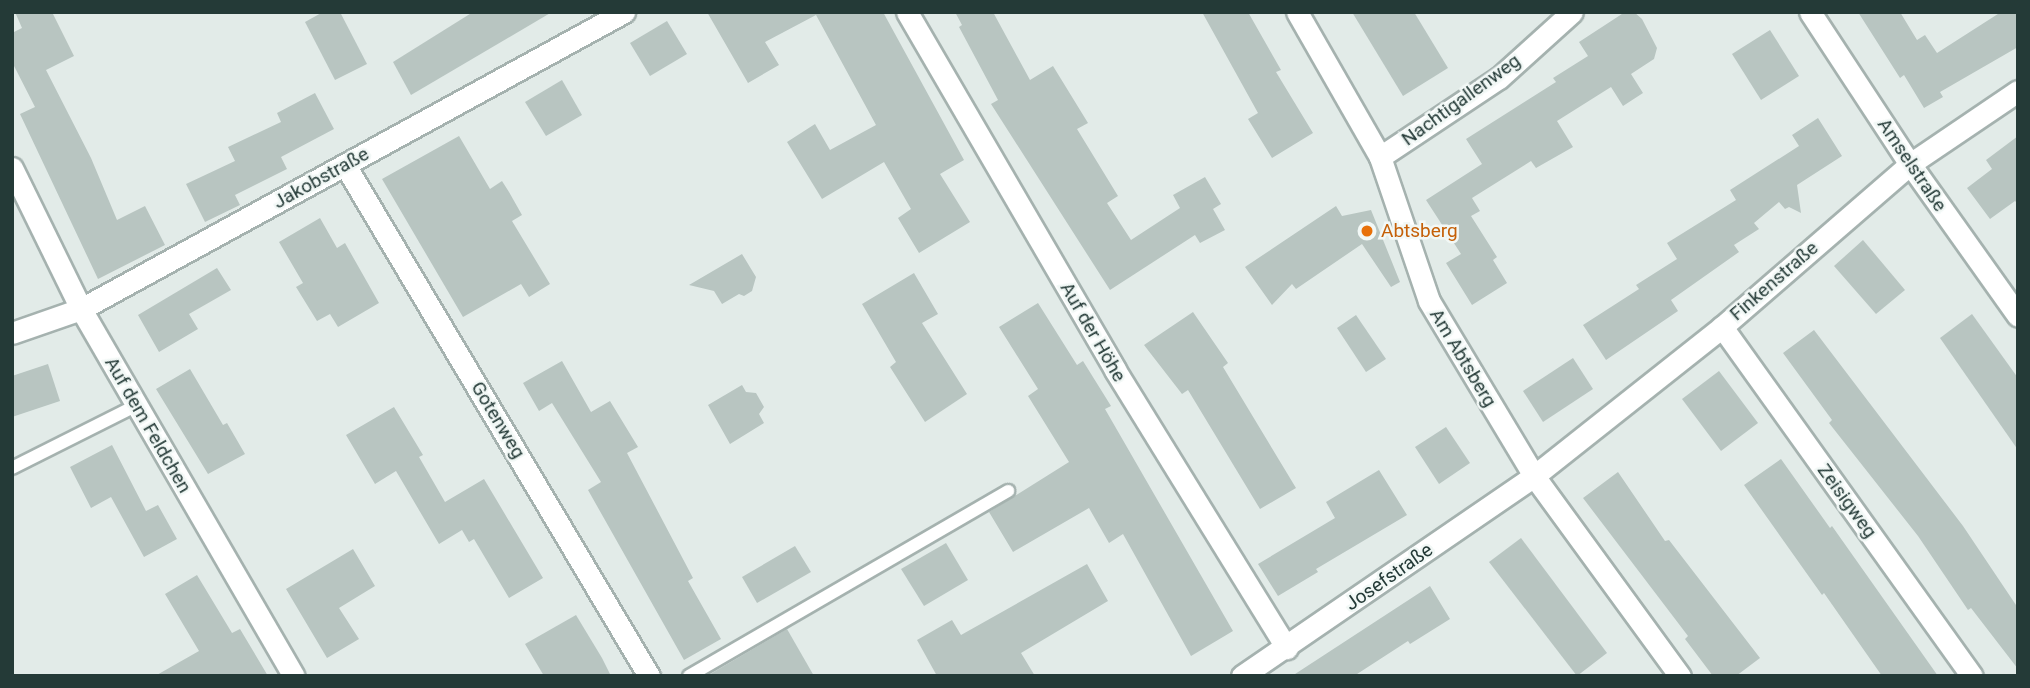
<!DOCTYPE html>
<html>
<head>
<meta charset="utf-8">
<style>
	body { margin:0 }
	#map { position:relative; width:2030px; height:688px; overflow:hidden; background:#e2ebe8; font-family:Roboto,sans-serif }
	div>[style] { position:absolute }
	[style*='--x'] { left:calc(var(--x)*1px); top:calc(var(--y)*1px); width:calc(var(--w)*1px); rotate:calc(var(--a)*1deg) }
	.building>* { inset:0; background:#b8c5c1 }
	.roads { filter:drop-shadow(2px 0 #a5b2af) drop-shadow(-2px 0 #a5b2af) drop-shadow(0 2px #a5b2af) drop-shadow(0 -2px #a5b2af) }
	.lane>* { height:12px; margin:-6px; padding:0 6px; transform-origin:6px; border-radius:6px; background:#fff }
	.street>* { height:21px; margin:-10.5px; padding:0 10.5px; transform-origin:10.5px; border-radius:10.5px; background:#fff }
	.dots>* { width:19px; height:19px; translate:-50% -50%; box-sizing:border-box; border:4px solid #f2f8f6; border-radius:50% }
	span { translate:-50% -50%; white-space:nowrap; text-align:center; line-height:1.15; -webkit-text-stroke:5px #f2f8f6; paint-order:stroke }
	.street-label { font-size:19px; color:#243a37 }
	.food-label { font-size:19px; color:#c56008 }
	.left { translate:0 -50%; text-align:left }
	.frame { position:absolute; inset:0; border:14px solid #243a37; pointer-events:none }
</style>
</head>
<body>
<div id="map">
	<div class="building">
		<div style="clip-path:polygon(15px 12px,52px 12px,74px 56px,46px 70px,91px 158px,117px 220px,145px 206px,165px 245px,98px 279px,20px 114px,35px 107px,12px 62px,12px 33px,22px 28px)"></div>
		<div style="clip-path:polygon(323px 12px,340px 12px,367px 64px,335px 80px,305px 22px)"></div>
		<div style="clip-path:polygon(473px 12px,552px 12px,411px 95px,393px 62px)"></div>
		<div style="clip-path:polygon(707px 12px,883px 12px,964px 160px,940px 174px,970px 222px,919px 253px,898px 218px,911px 209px,884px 162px,822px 199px,787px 142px,815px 124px,830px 150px,876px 125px,816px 15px,765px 42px,779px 65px,748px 83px)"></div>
		<div style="clip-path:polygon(955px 12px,993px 12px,1030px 80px,1053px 66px,1088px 123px,1077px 129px,1118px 196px,1107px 203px,1131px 240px,1180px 208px,1173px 195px,1205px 177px,1221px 204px,1213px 209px,1225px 230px,1200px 243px,1195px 235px,1110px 290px,991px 104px,998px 100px,959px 27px,962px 25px)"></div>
		<div style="clip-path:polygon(1202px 12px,1248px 12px,1281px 70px,1276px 72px,1313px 133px,1272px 158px,1248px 119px,1258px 113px)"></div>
		<div style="clip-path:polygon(1352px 12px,1414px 12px,1448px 68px,1403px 96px)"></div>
		<div style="clip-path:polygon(1625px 12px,1634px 12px,1642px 19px,1657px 48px,1654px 59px,1631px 74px,1643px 93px,1623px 106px,1611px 87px,1557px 121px,1573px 147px,1536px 168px,1531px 161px,1472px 198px,1480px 211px,1471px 216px,1497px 257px,1493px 260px,1507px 283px,1472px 305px,1446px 263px,1461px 254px,1426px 200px,1482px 164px,1466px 139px,1556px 82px,1553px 78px,1588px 56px,1579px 42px)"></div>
		<div style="clip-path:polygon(1858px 12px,1900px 12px,1917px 40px,1925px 35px,1937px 53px,2001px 12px,2018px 12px,2018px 47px,1940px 92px,1943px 97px,1924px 108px,1904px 75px,1900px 78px)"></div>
		<div style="clip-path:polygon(667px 21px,687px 54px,650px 76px,630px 43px)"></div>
		<div style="clip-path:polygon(1770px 30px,1799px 76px,1761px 100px,1732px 54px)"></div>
		<div style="clip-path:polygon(562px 80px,582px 115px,546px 136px,525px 102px)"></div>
		<div style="clip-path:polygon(315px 93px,334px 129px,281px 157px,287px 169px,235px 195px,240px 205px,205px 222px,186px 184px,235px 161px,228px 147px,281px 122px,277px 113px)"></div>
		<div style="clip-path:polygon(1818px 118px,1842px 156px,1797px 185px,1801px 213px,1789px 207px,1785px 209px,1779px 202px,1754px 223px,1759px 229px,1734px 245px,1739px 252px,1671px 300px,1678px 311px,1606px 360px,1583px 325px,1639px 289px,1636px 285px,1677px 259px,1667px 243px,1736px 200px,1730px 190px,1799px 146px,1792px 135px)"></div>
		<div style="clip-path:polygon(459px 136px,490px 189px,502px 181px,509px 192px,522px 215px,512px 221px,550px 284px,529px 297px,521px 284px,463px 317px,382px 179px)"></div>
		<div style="clip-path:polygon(2018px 136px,2018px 204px,2015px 201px,1990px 219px,1967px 188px,1992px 169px,1986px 160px)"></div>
		<div style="clip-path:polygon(1336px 206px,1342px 216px,1371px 210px,1400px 282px,1391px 287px,1362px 244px,1296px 289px,1292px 284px,1272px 305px,1245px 267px)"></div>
		<div style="clip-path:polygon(320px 218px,337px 248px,345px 243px,379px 303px,338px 327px,330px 314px,317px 321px,296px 287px,303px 283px,279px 242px)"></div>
		<div style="clip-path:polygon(1863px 240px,1905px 290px,1876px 314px,1834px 266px)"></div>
		<div style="clip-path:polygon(742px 254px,756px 277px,752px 291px,744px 296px,739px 294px,722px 304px,714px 291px,689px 285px)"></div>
		<div style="clip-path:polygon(217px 268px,231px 290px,189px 314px,198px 329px,159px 352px,138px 315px)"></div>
		<div style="clip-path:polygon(914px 273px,938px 314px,922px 323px,967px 394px,925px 422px,890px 367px,896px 362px,862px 304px)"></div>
		<div style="clip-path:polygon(1038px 303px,1077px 365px,1083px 361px,1111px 406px,1105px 409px,1233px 631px,1191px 656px,1123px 534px,1109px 543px,1089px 508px,1013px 552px,989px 512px,1069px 462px,1028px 396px,1038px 389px,999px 327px)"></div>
		<div style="clip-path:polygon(1193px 312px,1228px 363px,1223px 367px,1296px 488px,1260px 509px,1188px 390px,1182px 394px,1144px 345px)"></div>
		<div style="clip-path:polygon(1972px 314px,2018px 378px,2018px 450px,1940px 338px)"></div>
		<div style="clip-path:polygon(1356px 315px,1386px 359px,1366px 372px,1337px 328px)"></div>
		<div style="clip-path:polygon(1814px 330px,1963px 526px,2018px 608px,2018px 669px,1971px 608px,1968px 610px,1918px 536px,1829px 423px,1832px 420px,1783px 353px)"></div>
		<div style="clip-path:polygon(1573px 358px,1593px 389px,1543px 422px,1523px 391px)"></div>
		<div style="clip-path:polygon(562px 361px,591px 412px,610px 401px,638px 447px,627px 453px,693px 578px,688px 581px,721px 639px,684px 660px,588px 490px,601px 482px,552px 403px,539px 411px,523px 383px)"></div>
		<div style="clip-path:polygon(48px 364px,60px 401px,12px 417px,12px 376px)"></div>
		<div style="clip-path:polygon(190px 369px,223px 425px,227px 423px,245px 454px,208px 474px,156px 389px)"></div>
		<div style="clip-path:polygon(1719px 371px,1758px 423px,1721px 451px,1682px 399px)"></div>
		<div style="clip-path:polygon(742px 385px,746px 392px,756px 393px,764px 407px,759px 414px,764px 423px,730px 444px,708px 405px)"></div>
		<div style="clip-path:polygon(394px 407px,423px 455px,419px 457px,445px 502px,484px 479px,543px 578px,509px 598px,474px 539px,469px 542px,462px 530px,439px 544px,396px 471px,375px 484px,346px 435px)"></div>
		<div style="clip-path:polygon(1446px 427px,1470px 463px,1439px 484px,1415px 447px)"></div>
		<div style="clip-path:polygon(112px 445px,146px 511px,158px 505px,177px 539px,144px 557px,111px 497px,91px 508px,70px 467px)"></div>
		<div style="clip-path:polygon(1781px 459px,1830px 528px,1832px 526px,1938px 676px,1882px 676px,1824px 593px,1822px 595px,1744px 485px)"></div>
		<div style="clip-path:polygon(1379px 470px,1407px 515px,1316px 569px,1318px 572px,1278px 596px,1258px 564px,1335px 518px,1326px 502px)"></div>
		<div style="clip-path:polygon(1618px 472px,1665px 541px,1669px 540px,1760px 658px,1736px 676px,1713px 676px,1685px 639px,1688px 636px,1583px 498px)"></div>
		<div style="clip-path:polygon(1521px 538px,1607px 653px,1577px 676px,1489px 562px)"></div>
		<div style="clip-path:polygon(946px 543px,968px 580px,924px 606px,901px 569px)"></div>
		<div style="clip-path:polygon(795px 546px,811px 572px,757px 603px,742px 577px)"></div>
		<div style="clip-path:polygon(353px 549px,375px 586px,339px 608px,359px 639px,327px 658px,286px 589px)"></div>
		<div style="clip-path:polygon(1087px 564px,1108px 601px,1021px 653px,1035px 676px,937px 676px,917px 640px,952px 620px,961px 635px)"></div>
		<div style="clip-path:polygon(197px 575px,232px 633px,240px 629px,268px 676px,155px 676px,199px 651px,165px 594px)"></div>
		<div style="clip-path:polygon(1430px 586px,1450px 619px,1410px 644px,1408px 641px,1354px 676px,1292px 676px)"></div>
		<div style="clip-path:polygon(576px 615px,602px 658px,611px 676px,544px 676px,525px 644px)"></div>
		<div style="clip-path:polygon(787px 629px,814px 676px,707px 676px)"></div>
	</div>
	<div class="roads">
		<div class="lane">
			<div style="--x:12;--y:468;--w:140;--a:-26.7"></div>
			<div style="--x:689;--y:676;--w:369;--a:-30.1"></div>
		</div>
		<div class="street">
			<div style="--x:907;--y:12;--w:414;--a:59.8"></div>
			<div style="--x:1115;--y:370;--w:327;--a:58.3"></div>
			<div style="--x:1297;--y:12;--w:167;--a:60.2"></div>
			<div style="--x:1380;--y:157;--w:152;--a:71.2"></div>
			<div style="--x:1429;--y:301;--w:204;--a:59"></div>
			<div style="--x:1534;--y:476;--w:248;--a:53.9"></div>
			<div style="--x:1810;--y:12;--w:182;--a:56.7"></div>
			<div style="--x:1910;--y:164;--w:186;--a:54.6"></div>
			<div style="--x:1380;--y:157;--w:143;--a:-33.6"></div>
			<div style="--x:1499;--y:78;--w:98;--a:-42.1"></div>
			<div style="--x:345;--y:165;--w:595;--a:59.25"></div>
			<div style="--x:12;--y:168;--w:157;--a:63.9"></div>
			<div style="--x:81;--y:309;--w:424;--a:59.9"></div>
			<div style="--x:1722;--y:327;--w:429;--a:54.4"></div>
			<div style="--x:12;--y:333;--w:73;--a:-19.2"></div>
			<div style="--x:81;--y:309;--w:619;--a:-28.68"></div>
			<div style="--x:1242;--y:676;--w:354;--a:-34.4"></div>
			<div style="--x:1534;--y:476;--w:240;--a:-38.4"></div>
			<div style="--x:1722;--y:327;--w:249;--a:-40.9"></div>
			<div style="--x:1910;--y:164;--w:130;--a:-34.1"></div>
		</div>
	</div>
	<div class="dots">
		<div style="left:1367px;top:231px;background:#e8710a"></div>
	</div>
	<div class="street-label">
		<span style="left:1461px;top:100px;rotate:-36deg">Nachtigallenweg</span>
		<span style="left:1912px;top:165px;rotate:56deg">Amselstraße</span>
		<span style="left:321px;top:178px;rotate:-29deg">Jakobstraße</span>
		<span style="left:1774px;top:281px;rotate:-41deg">Finkenstraße</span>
		<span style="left:1093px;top:332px;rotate:60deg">Auf der Höhe</span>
		<span style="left:1463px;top:358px;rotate:59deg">Am Abtsberg</span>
		<span style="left:498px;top:420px;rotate:59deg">Gotenweg</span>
		<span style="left:148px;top:425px;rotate:60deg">Auf dem Feldchen</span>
		<span style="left:1847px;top:501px;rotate:54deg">Zeisigweg</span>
		<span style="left:1389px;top:577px;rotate:-35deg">Josefstraße</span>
	</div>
	<div class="food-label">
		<span class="left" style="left:1381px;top:231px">Abtsberg</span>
	</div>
	<div class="frame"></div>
</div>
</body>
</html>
